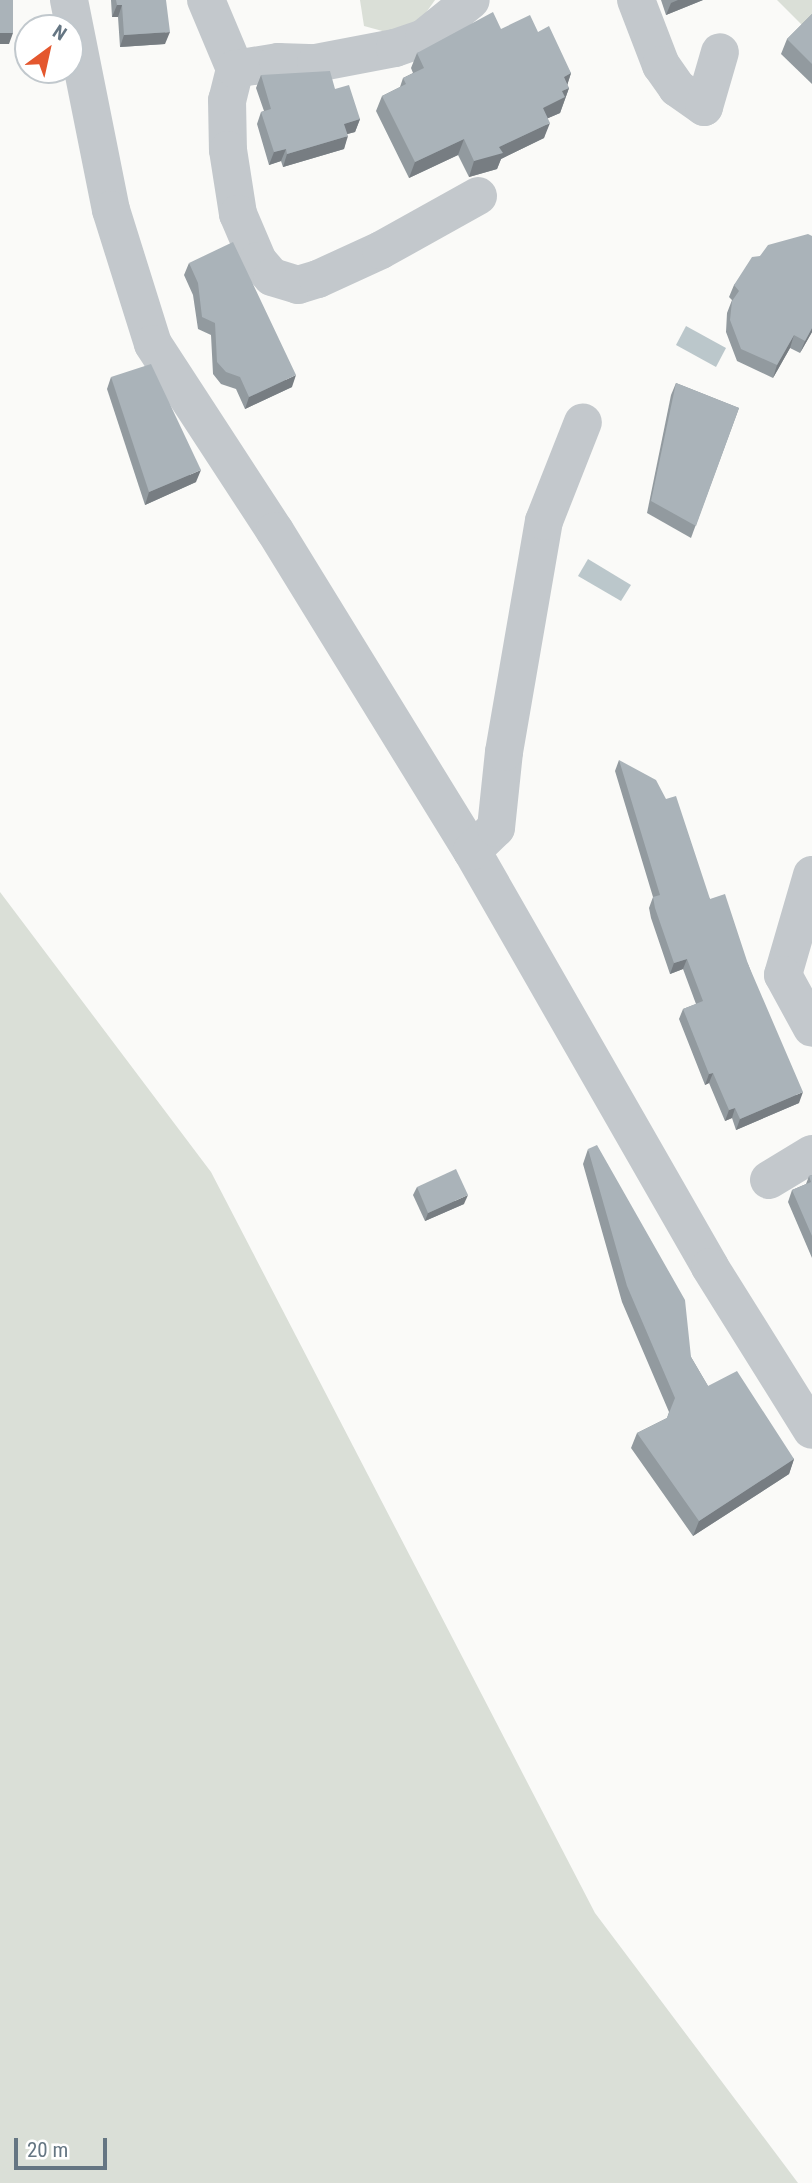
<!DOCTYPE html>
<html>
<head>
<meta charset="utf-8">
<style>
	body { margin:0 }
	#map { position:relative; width:812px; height:2183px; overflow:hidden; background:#fafaf8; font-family:"Roboto Condensed",sans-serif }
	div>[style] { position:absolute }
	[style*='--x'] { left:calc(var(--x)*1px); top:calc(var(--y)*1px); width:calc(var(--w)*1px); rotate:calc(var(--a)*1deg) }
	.green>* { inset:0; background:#dadfd7 }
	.water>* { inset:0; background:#bbc7cb }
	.minor>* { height:38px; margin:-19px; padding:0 19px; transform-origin:19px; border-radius:19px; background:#c3c8cc }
	.wall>* { inset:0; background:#929a9f }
	.shaded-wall>* { inset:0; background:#777d82 }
	.building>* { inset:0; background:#aab3b9 }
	span { translate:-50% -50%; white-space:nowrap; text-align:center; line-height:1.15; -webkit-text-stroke:7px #fff; paint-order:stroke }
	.north { position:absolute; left:14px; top:14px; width:70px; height:70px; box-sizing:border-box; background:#fff; border:2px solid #c1c8cd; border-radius:50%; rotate:33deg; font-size:19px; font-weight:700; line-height:28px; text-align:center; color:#657683 }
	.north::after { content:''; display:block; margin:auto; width:24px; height:32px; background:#e4572e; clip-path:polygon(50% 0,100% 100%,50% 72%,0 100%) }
	.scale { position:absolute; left:14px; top:2138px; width:93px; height:32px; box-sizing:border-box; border:4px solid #657683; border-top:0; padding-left:9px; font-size:21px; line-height:24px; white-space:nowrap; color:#657683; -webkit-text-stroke:5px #fff; paint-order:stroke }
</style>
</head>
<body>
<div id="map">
	<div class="green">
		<div style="clip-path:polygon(360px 0,435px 0,408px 38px,364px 26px)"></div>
		<div style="clip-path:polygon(777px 0,812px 0,812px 35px)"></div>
		<div style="clip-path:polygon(0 892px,211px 1172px,595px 1913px,798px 2183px,0 2183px)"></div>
	</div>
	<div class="water">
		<div style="clip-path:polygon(686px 326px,726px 348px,716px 367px,676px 345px)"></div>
		<div style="clip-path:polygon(588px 559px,631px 585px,621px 601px,578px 576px)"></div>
	</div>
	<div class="minor">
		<div style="--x:69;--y:0;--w:214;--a:78.7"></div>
		<div style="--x:111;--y:210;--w:140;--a:72.6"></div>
		<div style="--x:153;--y:344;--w:223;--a:56.9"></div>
		<div style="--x:275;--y:531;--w:376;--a:58.4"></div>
		<div style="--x:472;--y:851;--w:479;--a:60.2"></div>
		<div style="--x:710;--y:1267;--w:192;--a:58"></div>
		<div style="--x:206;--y:0;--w:75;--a:67.2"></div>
		<div style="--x:235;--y:69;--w:32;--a:104"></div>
		<div style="--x:227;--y:100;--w:50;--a:88.9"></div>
		<div style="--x:228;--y:150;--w:65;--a:81.1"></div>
		<div style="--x:238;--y:214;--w:51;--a:66.9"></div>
		<div style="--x:258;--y:261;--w:21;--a:49"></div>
		<div style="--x:272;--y:277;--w:27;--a:17"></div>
		<div style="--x:298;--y:285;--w:21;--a:-17"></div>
		<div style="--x:318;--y:279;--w:69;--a:-24.7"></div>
		<div style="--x:381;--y:250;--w:111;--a:-29.1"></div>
		<div style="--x:636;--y:0;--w:70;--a:69"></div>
		<div style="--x:661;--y:65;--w:28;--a:55"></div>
		<div style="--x:677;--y:88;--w:33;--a:35"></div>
		<div style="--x:704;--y:107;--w:57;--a:-73.8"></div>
		<div style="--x:235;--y:69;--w:44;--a:-9.2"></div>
		<div style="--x:278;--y:62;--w:38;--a:2"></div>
		<div style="--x:316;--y:63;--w:80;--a:-10.8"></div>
		<div style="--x:395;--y:48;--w:31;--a:-19"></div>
		<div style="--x:424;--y:38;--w:60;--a:-39"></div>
		<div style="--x:472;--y:851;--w:33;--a:-44"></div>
		<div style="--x:496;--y:828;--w:76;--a:-84"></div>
		<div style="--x:504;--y:752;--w:234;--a:-80.2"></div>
		<div style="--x:544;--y:521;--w:106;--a:-68.5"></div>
		<div style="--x:812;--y:875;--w:104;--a:106.2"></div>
		<div style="--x:783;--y:975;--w:60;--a:61.3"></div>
		<div style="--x:769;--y:1180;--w:50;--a:-31.2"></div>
	</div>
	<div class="wall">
		<div style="clip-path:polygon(111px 0,166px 0,165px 44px,120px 47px,118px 17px,112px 17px)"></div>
		<div style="clip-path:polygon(661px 0,703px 0,666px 15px)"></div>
		<div style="clip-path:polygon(812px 14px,812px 84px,781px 54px,787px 39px)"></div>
		<div style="clip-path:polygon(501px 29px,538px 32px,571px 73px,567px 85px,569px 88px,560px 113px,548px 118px,544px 138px,501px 159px,497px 169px,469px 177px,458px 155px,409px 178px,376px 111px,382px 96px,400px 87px,403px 78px,413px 73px,411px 68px,417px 53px)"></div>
		<div style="clip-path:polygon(261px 75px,335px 89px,360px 119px,355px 132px,347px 134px,344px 149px,283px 167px,281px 161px,269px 165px,257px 124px,261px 112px,264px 111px,256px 88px)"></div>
		<div style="clip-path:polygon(812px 236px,812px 332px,800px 353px,790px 348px,773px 378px,737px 361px,726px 332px,727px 313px,732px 300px,729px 297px,734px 285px,760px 256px)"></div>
		<div style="clip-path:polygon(189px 263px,292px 387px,245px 409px,236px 389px,221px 384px,213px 374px,211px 335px,198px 329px,193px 295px,184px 275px)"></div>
		<div style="clip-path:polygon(111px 377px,196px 482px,145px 505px,107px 389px)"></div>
		<div style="clip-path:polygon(676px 383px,739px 408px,691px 538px,647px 513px,671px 395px)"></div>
		<div style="clip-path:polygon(619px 760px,710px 899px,748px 964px,799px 1103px,736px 1130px,732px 1118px,725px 1121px,709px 1083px,705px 1085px,679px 1019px,683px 1009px,696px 1004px,683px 969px,670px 974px,651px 918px,649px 908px,653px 897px,615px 771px)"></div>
		<div style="clip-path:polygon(588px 1149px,691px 1357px,708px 1386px,794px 1459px,789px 1474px,693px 1536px,631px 1448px,637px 1433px,667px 1418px,669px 1412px,622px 1302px,583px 1164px)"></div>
		<div style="clip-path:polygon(812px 1175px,812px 1258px,788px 1202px,792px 1190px,806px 1184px,809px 1176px)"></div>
		<div style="clip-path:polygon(417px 1187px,464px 1204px,425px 1221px,413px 1195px)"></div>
	</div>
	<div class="shaded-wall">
		<div style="clip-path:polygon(678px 0,703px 0,666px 15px,671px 3px)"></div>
		<div style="clip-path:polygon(117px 5px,122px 5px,118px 17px,112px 17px)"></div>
		<div style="clip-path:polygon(170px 32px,165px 44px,120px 47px,124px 35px)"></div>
		<div style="clip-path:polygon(0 33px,13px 33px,9px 44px,0 44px)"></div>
		<div style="clip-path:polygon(571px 73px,566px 89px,564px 77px)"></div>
		<div style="clip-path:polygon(569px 88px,560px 113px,537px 123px,543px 108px,562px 91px)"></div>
		<div style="clip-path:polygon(360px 119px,355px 132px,340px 136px,344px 124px)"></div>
		<div style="clip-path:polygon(550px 123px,544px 138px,501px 159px,497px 169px,469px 177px,474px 161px,499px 147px)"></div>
		<div style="clip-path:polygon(348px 136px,344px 149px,283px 167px,287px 154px)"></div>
		<div style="clip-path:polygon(464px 139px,458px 155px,409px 178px,415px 162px)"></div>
		<div style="clip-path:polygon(286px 149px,281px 161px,269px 165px,274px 152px)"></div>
		<div style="clip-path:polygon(812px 328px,812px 332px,800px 353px,805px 341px)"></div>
		<div style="clip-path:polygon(794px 335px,790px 348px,773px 378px,777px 365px)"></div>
		<div style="clip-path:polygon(296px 375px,292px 387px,245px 409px,249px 397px)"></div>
		<div style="clip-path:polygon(201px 470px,196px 482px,145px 505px,149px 492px)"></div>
		<div style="clip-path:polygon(687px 959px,683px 969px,670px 974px,674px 963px)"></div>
		<div style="clip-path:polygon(713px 1073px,709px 1083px,705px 1085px,709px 1074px)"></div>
		<div style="clip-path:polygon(803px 1092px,799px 1103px,736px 1130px,740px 1119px)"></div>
		<div style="clip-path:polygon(735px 1108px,732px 1118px,725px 1121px,729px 1110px)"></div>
		<div style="clip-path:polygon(468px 1195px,464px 1204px,425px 1221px,428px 1213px)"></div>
		<div style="clip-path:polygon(794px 1459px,789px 1474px,693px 1536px,699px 1521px)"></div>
	</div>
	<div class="building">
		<div style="clip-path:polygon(0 0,13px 0,13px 33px,0 33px)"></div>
		<div style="clip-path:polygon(116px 0,166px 0,170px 32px,124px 35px,122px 5px,117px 5px)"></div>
		<div style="clip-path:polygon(493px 12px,501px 29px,530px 15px,538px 32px,549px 26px,571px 73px,564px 77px,569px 88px,562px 91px,565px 97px,543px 108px,550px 123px,499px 147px,503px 153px,474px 161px,464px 139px,415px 162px,382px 96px,406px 84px,403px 78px,424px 68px,417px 53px)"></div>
		<div style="clip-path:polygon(812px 14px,812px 64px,787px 39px)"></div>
		<div style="clip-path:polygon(330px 71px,335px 89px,349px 85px,360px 119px,344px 124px,348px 136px,287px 154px,286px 149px,274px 152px,261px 112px,271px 109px,261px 75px)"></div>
		<div style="clip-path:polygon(808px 234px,812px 236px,812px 328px,805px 341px,794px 335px,777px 365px,741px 349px,730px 320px,732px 301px,739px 291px,734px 285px,752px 257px,760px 256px,768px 245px)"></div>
		<div style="clip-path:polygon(233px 242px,296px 375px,249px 397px,240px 377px,226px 372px,217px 362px,215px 323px,202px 317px,198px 283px,189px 263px)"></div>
		<div style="clip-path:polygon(151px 364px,201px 470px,149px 492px,111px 377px)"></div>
		<div style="clip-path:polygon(676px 383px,739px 408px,696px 526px,651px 501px)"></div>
		<div style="clip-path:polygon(619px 760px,656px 780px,666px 799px,676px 796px,710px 899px,725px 894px,748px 964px,803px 1092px,740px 1119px,735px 1108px,729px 1110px,713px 1073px,709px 1074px,683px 1009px,703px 1001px,687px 959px,674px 963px,655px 908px,653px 897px,660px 895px)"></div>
		<div style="clip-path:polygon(597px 1145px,685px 1300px,691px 1357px,708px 1386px,737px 1371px,794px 1459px,699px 1521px,637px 1433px,667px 1418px,675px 1398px,627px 1286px,588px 1149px)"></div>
		<div style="clip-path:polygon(456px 1169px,468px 1195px,428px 1213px,417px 1187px)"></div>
		<div style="clip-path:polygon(812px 1175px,812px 1236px,792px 1190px,811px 1182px,809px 1176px)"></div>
	</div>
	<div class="north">N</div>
	<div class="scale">20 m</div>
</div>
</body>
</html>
